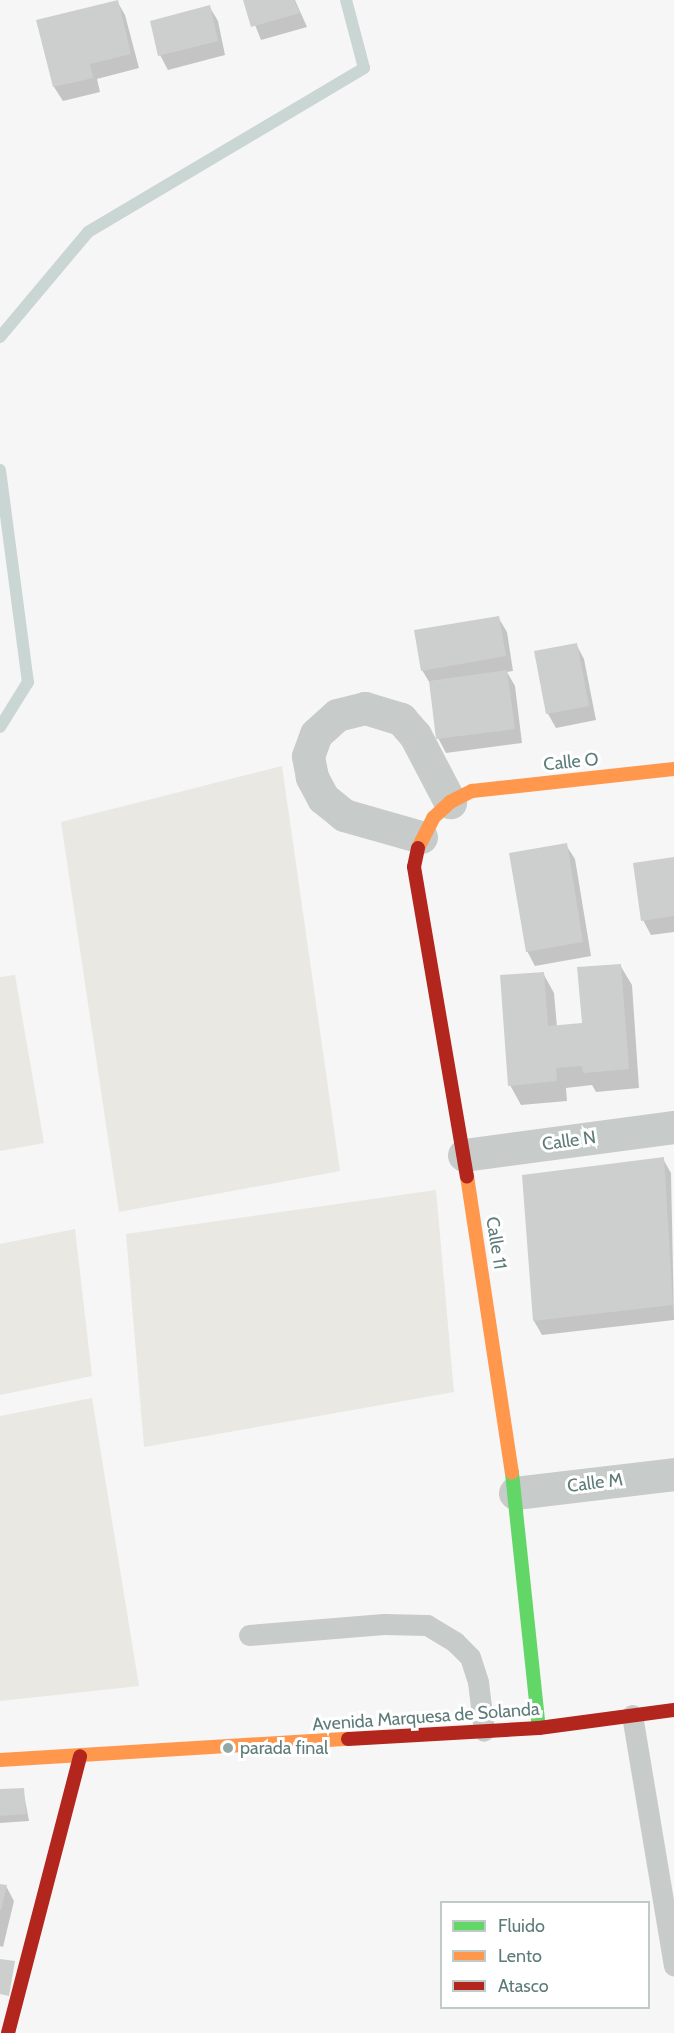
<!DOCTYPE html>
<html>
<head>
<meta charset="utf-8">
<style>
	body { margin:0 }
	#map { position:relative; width:674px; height:2033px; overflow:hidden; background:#f7f6f6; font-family:Cabin,sans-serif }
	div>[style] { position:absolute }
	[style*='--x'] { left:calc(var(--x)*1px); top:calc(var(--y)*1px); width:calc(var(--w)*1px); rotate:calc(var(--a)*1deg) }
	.green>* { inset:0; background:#e9e8e3 }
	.shadow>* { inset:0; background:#0003 }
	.stream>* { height:12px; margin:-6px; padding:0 6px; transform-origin:6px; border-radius:6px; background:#cad6d3 }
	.building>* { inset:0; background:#cccfce }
	.lane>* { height:21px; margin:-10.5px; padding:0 10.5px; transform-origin:10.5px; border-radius:10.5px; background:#c7cbca }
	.street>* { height:33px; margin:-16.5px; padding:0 16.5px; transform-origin:16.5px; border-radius:16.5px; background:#c7cbca }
	.fast>* { height:14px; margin:-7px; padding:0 7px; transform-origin:7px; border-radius:7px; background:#63d668 }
	.slow>* { height:14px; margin:-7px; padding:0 7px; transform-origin:7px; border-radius:7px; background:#ff974d }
	.jam>* { height:14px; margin:-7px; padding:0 7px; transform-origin:7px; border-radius:7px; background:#b3261e }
	.dots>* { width:16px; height:16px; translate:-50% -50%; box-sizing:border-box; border:3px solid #fff; border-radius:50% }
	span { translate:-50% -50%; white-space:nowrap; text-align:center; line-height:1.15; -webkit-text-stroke:6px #fff; paint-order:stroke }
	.street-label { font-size:18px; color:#5d7c79 }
	.poi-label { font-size:18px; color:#5d7c79 }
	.left { translate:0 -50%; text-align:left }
	.legend { position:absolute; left:440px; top:1901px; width:210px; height:108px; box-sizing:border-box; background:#fff; border:2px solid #becbc9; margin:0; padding:8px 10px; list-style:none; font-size:18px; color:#5d7c79 }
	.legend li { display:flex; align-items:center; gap:12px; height:30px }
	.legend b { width:30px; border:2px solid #becbc9 }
</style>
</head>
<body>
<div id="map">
	<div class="green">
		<div style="clip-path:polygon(282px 766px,340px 1171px,119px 1212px,61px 822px)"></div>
		<div style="clip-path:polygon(15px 975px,44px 1143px,0 1151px,0 977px)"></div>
		<div style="clip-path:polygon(436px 1190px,454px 1392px,144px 1447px,126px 1234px)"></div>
		<div style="clip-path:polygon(75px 1229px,92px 1376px,0 1395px,0 1244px)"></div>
		<div style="clip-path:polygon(92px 1398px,139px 1686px,0 1701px,0 1416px)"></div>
	</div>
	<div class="shadow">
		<div style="clip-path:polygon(245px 0,295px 0,307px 27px,261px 40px)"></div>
		<div style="clip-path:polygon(117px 1px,125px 15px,139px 68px,97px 79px,100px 92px,63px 101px,54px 87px,38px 21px)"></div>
		<div style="clip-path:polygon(209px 6px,218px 21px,225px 55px,168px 70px,160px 55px)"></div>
		<div style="clip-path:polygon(498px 617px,507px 632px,513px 671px,507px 672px,515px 686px,522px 743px,446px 753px,438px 738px,431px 685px,422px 670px)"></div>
		<div style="clip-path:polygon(576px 644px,584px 659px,596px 720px,556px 728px,548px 714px,536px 652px)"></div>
		<div style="clip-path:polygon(566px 845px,575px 859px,591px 956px,535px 966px,527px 951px)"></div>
		<div style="clip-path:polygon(674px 858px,674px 932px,651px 935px,643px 920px)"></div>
		<div style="clip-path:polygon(620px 965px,632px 985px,639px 1088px,596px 1092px,592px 1085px,566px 1088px,567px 1101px,521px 1105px,510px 1085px,543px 973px,554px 993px,557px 1027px,583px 1025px)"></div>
		<div style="clip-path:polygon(663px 1159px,671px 1173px,674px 1320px,542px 1335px,534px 1321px)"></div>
		<div style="clip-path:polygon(23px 1789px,29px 1821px,0 1823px,0 1791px)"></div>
		<div style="clip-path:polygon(0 1885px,6px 1886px,14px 1901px,3px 1947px,0 1946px)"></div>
	</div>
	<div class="stream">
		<div style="--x:0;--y:337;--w:137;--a:-50"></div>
		<div style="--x:88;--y:232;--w:321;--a:-30.7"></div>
		<div style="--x:364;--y:68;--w:70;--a:-104.8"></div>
		<div style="--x:0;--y:470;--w:214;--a:82.5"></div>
		<div style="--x:28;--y:682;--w:53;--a:121.9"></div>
	</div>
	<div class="building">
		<div style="clip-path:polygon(118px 0,131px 54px,90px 64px,93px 78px,53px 87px,36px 20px)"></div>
		<div style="clip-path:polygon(243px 0,294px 0,300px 13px,251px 27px)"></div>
		<div style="clip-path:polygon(210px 5px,218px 41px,158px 56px,150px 21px)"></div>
		<div style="clip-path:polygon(499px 616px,506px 656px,421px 671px,414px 630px)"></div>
		<div style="clip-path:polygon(577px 643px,589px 706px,546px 714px,534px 651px)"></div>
		<div style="clip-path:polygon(507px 670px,515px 729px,436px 739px,429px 681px)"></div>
		<div style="clip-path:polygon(567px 843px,583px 942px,526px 952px,509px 853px)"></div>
		<div style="clip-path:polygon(674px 857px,674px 916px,641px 921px,633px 863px)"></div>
		<div style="clip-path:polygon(621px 964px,629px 1069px,583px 1073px,582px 1066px,556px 1068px,557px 1081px,508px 1086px,500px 975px,544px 972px,548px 1026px,582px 1023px,577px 967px)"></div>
		<div style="clip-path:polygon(664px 1157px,673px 1305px,533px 1321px,522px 1175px)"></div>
		<div style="clip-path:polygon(24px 1788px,26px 1814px,0 1816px,0 1789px)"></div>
		<div style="clip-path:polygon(0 1884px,7px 1885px,1px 1910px,0 1910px)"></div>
		<div style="clip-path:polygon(0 1959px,15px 1961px,9px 1996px,0 1994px)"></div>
	</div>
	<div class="lane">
		<div style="--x:249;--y:1635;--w:135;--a:-4.7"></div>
		<div style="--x:384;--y:1624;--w:43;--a:1.3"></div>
		<div style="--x:427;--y:1625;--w:33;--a:31"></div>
		<div style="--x:455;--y:1642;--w:21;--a:45"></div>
		<div style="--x:470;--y:1657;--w:26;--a:72"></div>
		<div style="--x:478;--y:1682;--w:49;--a:83"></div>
		<div style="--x:632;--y:1715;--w:254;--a:80.5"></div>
	</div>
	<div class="street">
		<div style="--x:421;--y:837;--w:80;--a:-164.1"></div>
		<div style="--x:344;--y:815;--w:27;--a:-141"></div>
		<div style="--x:323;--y:798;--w:24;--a:-118"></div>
		<div style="--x:312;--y:777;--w:21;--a:-101"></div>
		<div style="--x:308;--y:756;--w:23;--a:-70"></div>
		<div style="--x:316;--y:734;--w:28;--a:-42"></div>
		<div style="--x:337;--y:715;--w:29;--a:-14"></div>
		<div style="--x:365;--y:708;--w:38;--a:17"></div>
		<div style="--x:401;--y:719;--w:21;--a:49"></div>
		<div style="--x:415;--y:735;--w:76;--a:62.4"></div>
		<div style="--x:464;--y:1155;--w:212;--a:-7.6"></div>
		<div style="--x:515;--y:1493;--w:160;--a:-6.8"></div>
	</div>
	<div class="fast">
		<div style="--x:512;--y:1473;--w:256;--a:84"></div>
	</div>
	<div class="slow">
		<div style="--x:418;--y:848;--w:34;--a:-63"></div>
		<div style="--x:433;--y:818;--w:23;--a:-43"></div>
		<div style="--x:450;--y:802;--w:25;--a:-27"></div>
		<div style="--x:472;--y:791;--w:203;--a:-6.2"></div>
		<div style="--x:467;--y:1176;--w:300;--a:81.4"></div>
		<div style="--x:0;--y:1760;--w:349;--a:-3.5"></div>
	</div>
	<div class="jam">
		<div style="--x:418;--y:848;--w:19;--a:102"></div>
		<div style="--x:414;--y:867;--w:314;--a:80.3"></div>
		<div style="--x:348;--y:1739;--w:191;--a:-3.3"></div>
		<div style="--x:539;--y:1728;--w:136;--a:-7.6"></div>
		<div style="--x:8;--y:2033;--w:286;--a:-75.4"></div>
	</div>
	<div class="dots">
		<div style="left:228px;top:1748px;background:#93a7a5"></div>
	</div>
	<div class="street-label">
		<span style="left:571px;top:762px;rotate:-6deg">Calle O</span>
		<span style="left:569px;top:1141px;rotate:-8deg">Calle N</span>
		<span style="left:496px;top:1243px;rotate:81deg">Calle 11</span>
		<span style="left:595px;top:1483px;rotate:-7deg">Calle M</span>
		<span style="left:426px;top:1717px;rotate:-4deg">Avenida Marquesa de Solanda</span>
	</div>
	<div class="poi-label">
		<span class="left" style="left:240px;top:1748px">parada final</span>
	</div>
	<ul class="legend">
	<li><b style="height:8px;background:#63d668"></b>Fluido</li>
	<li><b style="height:8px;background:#ff974d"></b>Lento</li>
	<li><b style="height:8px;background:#b3261e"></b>Atasco</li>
	</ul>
</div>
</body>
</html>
